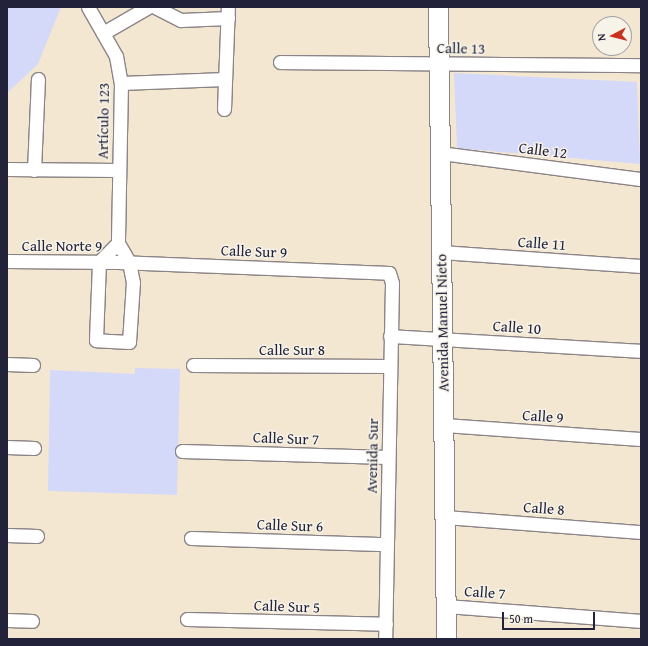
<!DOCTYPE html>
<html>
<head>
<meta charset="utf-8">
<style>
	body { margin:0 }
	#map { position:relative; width:648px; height:646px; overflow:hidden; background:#f4e7d1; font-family:"Gentium Book Plus",serif }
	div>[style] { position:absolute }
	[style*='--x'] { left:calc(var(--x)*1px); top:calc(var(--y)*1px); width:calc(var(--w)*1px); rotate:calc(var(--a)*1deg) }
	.built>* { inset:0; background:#d4d8f9 }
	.roads { filter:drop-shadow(1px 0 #8b8486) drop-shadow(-1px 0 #8b8486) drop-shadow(0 1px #8b8486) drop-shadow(0 -1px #8b8486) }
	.street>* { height:13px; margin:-6.5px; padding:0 6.5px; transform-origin:6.5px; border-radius:6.5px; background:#fff }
	.secondary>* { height:19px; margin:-9.5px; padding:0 9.5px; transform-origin:9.5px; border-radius:9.5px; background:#fff }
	span { translate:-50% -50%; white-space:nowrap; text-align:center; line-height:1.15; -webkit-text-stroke:3px #f7f3e8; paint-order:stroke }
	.street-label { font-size:15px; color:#22223b }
	.frame { position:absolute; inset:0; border:8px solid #22223b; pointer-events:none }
	.north { position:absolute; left:592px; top:16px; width:40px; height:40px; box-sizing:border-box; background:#f7f3e8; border:1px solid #a29fa3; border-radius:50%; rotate:263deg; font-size:11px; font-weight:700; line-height:16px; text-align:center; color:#22223b }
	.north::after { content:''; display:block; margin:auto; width:14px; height:18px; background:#c8321e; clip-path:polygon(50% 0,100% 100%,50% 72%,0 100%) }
	.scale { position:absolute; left:502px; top:612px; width:93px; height:18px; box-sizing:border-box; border:2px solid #22223b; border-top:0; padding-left:5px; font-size:12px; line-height:14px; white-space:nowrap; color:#22223b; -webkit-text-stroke:3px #f7f3e8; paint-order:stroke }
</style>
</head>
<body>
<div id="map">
	<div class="built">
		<div style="clip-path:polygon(7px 7px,61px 7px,38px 64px,7px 93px)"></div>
		<div style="clip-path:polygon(454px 73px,637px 82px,640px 164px,457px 148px)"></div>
		<div style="clip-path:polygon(135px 368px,180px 369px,177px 495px,48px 491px,50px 370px,135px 374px)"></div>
	</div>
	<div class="roads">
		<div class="street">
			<div style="--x:88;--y:7;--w:56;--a:60.3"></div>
			<div style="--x:116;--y:56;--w:27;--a:80"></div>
			<div style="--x:121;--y:83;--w:160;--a:91.1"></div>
			<div style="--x:118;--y:243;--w:22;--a:60"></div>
			<div style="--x:129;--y:262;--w:20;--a:79"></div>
			<div style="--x:133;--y:282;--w:60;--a:93.8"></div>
			<div style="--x:129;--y:342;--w:33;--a:-177"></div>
			<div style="--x:96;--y:340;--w:78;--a:-87.8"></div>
			<div style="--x:99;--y:262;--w:27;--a:-45"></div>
			<div style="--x:155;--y:7;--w:29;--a:27"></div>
			<div style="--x:181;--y:20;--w:47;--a:-2.4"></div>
			<div style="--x:103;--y:33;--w:52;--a:-30"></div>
			<div style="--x:280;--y:62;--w:361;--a:0.5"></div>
			<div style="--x:121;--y:83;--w:104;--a:-2.2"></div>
			<div style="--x:224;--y:109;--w:102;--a:-87.8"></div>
			<div style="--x:440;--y:153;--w:203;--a:7.4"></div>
			<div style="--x:7;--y:169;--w:111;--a:0.5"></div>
			<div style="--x:34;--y:170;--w:91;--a:-87.5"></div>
			<div style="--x:441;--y:252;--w:200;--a:4"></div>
			<div style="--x:7;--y:261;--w:111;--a:0.5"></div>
			<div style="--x:118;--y:262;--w:271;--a:2.3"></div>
			<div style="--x:389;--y:273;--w:10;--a:73"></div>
			<div style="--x:392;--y:283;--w:356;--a:91.1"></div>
			<div style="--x:390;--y:336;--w:251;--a:3.4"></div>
			<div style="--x:7;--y:364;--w:26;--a:2"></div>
			<div style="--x:193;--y:365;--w:197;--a:0.3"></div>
			<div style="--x:444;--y:425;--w:197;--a:4.1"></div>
			<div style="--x:7;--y:447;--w:27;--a:2"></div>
			<div style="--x:182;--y:451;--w:206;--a:1.7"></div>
			<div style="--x:445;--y:517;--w:197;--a:4.4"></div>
			<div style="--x:7;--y:535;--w:30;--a:2"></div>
			<div style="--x:191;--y:538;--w:196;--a:1.8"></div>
			<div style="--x:446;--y:606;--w:196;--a:4.4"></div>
			<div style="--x:187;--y:619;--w:199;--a:1.4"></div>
			<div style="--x:7;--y:620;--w:25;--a:2"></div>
		</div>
		<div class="secondary">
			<div style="--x:438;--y:7;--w:632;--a:89.27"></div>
		</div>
	</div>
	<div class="street-label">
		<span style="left:461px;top:48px;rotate:1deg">Calle 13</span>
		<span style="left:103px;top:121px;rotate:-89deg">Artículo 123</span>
		<span style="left:543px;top:150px;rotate:7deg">Calle 12</span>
		<span style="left:542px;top:243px;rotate:4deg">Calle 11</span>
		<span style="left:62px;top:246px">Calle Norte 9</span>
		<span style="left:254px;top:251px;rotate:2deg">Calle Sur 9</span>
		<span style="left:442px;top:323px;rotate:-91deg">Avenida Manuel Nieto</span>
		<span style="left:517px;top:327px;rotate:4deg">Calle 10</span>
		<span style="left:292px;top:350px">Calle Sur 8</span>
		<span style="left:543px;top:416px;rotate:4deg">Calle 9</span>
		<span style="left:286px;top:438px;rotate:2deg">Calle Sur 7</span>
		<span style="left:372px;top:456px;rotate:-89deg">Avenida Sur</span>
		<span style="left:544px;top:508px;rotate:4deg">Calle 8</span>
		<span style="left:290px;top:525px;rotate:2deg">Calle Sur 6</span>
		<span style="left:485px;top:592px;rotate:4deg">Calle 7</span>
		<span style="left:287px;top:606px;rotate:2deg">Calle Sur 5</span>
	</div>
	<div class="frame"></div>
	<div class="north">N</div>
	<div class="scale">50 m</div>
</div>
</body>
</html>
